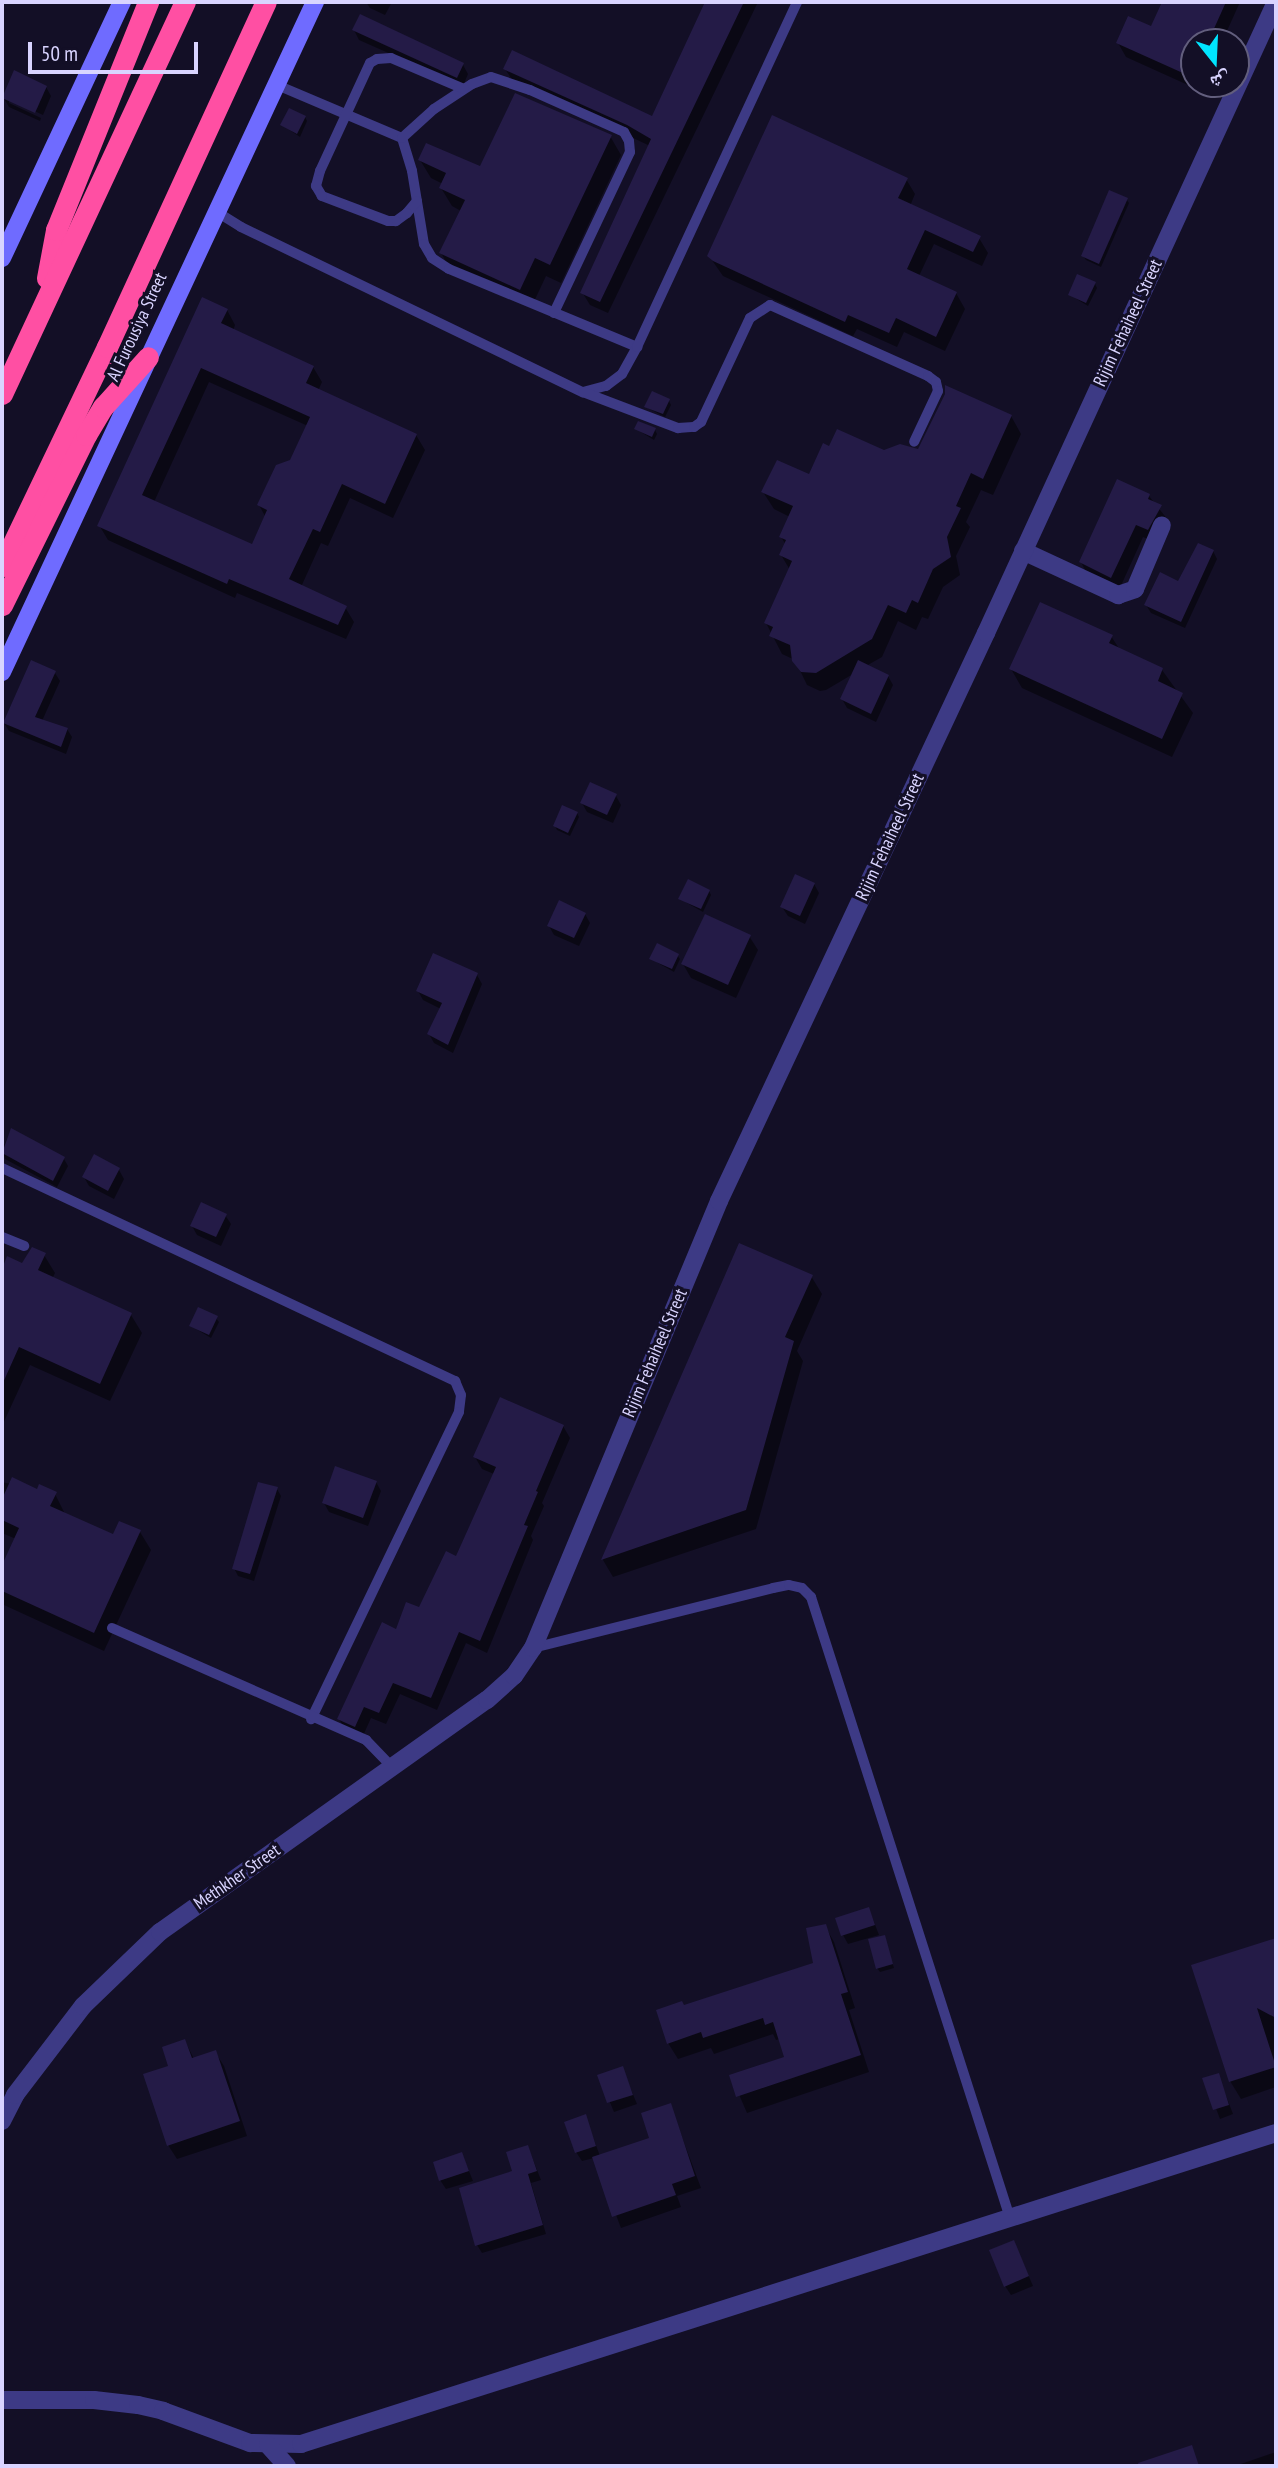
<!DOCTYPE html>
<html>
<head>
<meta charset="utf-8">
<style>
	body { margin:0 }
	#map { position:relative; width:1278px; height:2468px; overflow:hidden; background:#130f26; font-family:"PT Sans Narrow","Noto Naskh Arabic",sans-serif }
	div>[style] { position:absolute }
	[style*='--x'] { left:calc(var(--x)*1px); top:calc(var(--y)*1px); width:calc(var(--w)*1px); rotate:calc(var(--a)*1deg) }
	.shadow>* { inset:0; background:#0007 }
	.building>* { inset:0; background:#241b47 }
	.lane>* { height:10px; margin:-5px; padding:0 5px; transform-origin:5px; border-radius:5px; background:#3d3a85 }
	.street>* { height:18px; margin:-9px; padding:0 9px; transform-origin:9px; border-radius:9px; background:#3d3a85 }
	.secondary>* { height:18px; margin:-9px; padding:0 9px; transform-origin:9px; border-radius:9px; background:#6f6bff }
	.highway>* { height:21px; margin:-10.5px; padding:0 10.5px; transform-origin:10.5px; border-radius:10.5px; background:#ff4fa3 }
	span { translate:-50% -50%; white-space:nowrap; text-align:center; line-height:1.15; -webkit-text-stroke:6px #130f26; paint-order:stroke }
	.street-label { font-size:18px; color:#d9d4ff }
	.frame { position:absolute; inset:0; border:4px solid #d9d4ff; pointer-events:none }
	.north { position:absolute; left:1180px; top:28px; width:70px; height:70px; box-sizing:border-box; background:#130f26; border:2px solid #625e7d; border-radius:50%; rotate:162deg; font-size:19px; font-weight:700; line-height:28px; text-align:center; color:#d9d4ff }
	.north::after { content:''; display:block; margin:auto; width:24px; height:32px; background:#00e5ff; clip-path:polygon(50% 0,100% 100%,50% 72%,0 100%) }
	.scale { position:absolute; left:28px; top:42px; width:170px; height:32px; box-sizing:border-box; border:4px solid #d9d4ff; border-top:0; padding-left:9px; font-size:21px; line-height:24px; white-space:nowrap; color:#d9d4ff; -webkit-text-stroke:5px #130f26; paint-order:stroke }
</style>
</head>
<body>
<div id="map">
	<div class="shadow">
		<div style="clip-path:polygon(366px 2px,392px 2px,385px 15px,370px 8px)"></div>
		<div style="clip-path:polygon(707px 2px,758px 2px,608px 313px,590px 305px,582px 292px,650px 146px,513px 81px,505px 69px,653px 118px)"></div>
		<div style="clip-path:polygon(1164px 2px,1240px 2px,1222px 42px,1194px 42px,1194px 84px,1202px 84px,1199px 90px,1126px 57px,1118px 43px,1152px 28px)"></div>
		<div style="clip-path:polygon(354px 30px,463px 65px,468px 74px,463px 86px,359px 40px)"></div>
		<div style="clip-path:polygon(46px 87px,51px 96px,43px 115px,9px 99px,9px 103px,41px 118px,40px 121px,9px 107px,3px 97px)"></div>
		<div style="clip-path:polygon(305px 117px,307px 121px,300px 137px,282px 125px)"></div>
		<div style="clip-path:polygon(610px 136px,621px 155px,561px 283px,546px 276px,531px 308px,452px 272px,441px 253px,461px 211px,452px 206px,441px 188px,443px 184px,431px 178px,420px 160px,481px 169px)"></div>
		<div style="clip-path:polygon(906px 179px,915px 194px,910px 206px,979px 238px,988px 253px,982px 266px,934px 244px,919px 276px,956px 293px,965px 309px,945px 351px,904px 332px,897px 347px,857px 329px,853px 336px,723px 276px,709px 256px)"></div>
		<div style="clip-path:polygon(1126px 199px,1129px 203px,1101px 267px,1086px 260px,1083px 256px)"></div>
		<div style="clip-path:polygon(1095px 284px,1097px 288px,1088px 306px,1070px 295px)"></div>
		<div style="clip-path:polygon(evenodd,227px 310px,235px 325px,233px 331px,313px 367px,322px 382px,318px 391px,416px 435px,425px 450px,393px 518px,350px 498px,328px 546px,321px 543px,301px 587px,345px 607px,354px 622px,346px 639px,237px 593px,235px 598px,108px 540px,99px 525px,227px 310px,209px 382px,308px 426px,292px 462px,259px 505px,266px 518px,253px 547px,154px 502px,209px 382px)"></div>
		<div style="clip-path:polygon(669px 401px,671px 405px,665px 417px,646px 407px)"></div>
		<div style="clip-path:polygon(1011px 416px,1021px 434px,993px 495px,981px 490px,966px 522px,970px 527px,956px 556px,960px 575px,943px 587px,928px 619px,922px 617px,916px 630px,898px 621px,882px 657px,866px 666px,888px 676px,893px 685px,876px 722px,847px 708px,842px 699px,853px 674px,826px 690px,820px 691px,807px 685px,795px 660px,782px 654px,766px 623px,790px 570px,781px 555px,786px 545px,781px 537px,790px 517px,774px 509px,763px 492px,884px 452px,919px 451px)"></div>
		<div style="clip-path:polygon(636px 429px,655px 430px,657px 434px,654px 440px)"></div>
		<div style="clip-path:polygon(1149px 496px,1168px 520px,1155px 542px,1143px 537px,1119px 590px,1088px 576px,1081px 562px)"></div>
		<div style="clip-path:polygon(1213px 551px,1217px 559px,1185px 628px,1151px 613px,1146px 605px,1179px 583px)"></div>
		<div style="clip-path:polygon(1111px 636px,1120px 650px,1162px 670px,1193px 713px,1172px 757px,1022px 688px,1011px 669px)"></div>
		<div style="clip-path:polygon(55px 673px,60px 681px,42px 721px,67px 729px,72px 737px,66px 754px,9px 731px,4px 723px)"></div>
		<div style="clip-path:polygon(616px 796px,621px 805px,613px 823px,587px 812px,582px 803px)"></div>
		<div style="clip-path:polygon(577px 813px,579px 817px,570px 836px,557px 830px,555px 826px)"></div>
		<div style="clip-path:polygon(814px 884px,819px 893px,805px 924px,788px 916px,782px 907px)"></div>
		<div style="clip-path:polygon(709px 891px,711px 895px,703px 912px,680px 899px)"></div>
		<div style="clip-path:polygon(585px 914px,590px 923px,579px 946px,554px 935px,549px 926px)"></div>
		<div style="clip-path:polygon(749px 936px,758px 950px,736px 998px,691px 978px,683px 964px)"></div>
		<div style="clip-path:polygon(677px 955px,680px 959px,674px 972px,651px 959px)"></div>
		<div style="clip-path:polygon(477px 975px,482px 984px,453px 1053px,434px 1043px,429px 1034px,441px 1009px,423px 1000px,418px 991px)"></div>
		<div style="clip-path:polygon(11px 1130px,64px 1159px,68px 1166px,57px 1187px,5px 1159px,2px 1150px)"></div>
		<div style="clip-path:polygon(119px 1170px,124px 1179px,114px 1199px,89px 1186px,84px 1177px)"></div>
		<div style="clip-path:polygon(225px 1215px,231px 1224px,221px 1246px,197px 1235px,192px 1226px)"></div>
		<div style="clip-path:polygon(44px 1255px,55px 1273px,52px 1279px,131px 1315px,142px 1333px,110px 1401px,30px 1365px,2px 1426px,2px 1273px,8px 1259px,23px 1265px)"></div>
		<div style="clip-path:polygon(811px 1276px,822px 1294px,797px 1351px,803px 1361px,756px 1529px,613px 1577px,603px 1560px,717px 1301px)"></div>
		<div style="clip-path:polygon(216px 1318px,219px 1322px,211px 1338px,191px 1326px)"></div>
		<div style="clip-path:polygon(563px 1426px,570px 1438px,542px 1503px,544px 1506px,531px 1536px,533px 1540px,487px 1653px,466px 1643px,437px 1710px,400px 1694px,386px 1724px,371px 1718px,362px 1738px,346px 1731px,339px 1719px,397px 1631px,420px 1609px,457px 1558px,494px 1474px,482px 1469px,475px 1457px)"></div>
		<div style="clip-path:polygon(2px 1482px,55px 1494px,65px 1514px,114px 1537px,140px 1532px,151px 1550px,104px 1651px,4px 1605px,2px 1569px,16px 1539px,2px 1533px)"></div>
		<div style="clip-path:polygon(376px 1482px,381px 1491px,368px 1526px,329px 1512px,324px 1503px)"></div>
		<div style="clip-path:polygon(277px 1489px,281px 1496px,254px 1581px,238px 1576px,234px 1568px)"></div>
		<div style="clip-path:polygon(869px 1909px,879px 1935px,848px 1944px,843px 1935px)"></div>
		<div style="clip-path:polygon(825px 1926px,834px 1942px,855px 2008px,849px 2010px,869px 2072px,747px 2113px,731px 2076px,786px 2058px,780px 2039px,776px 2040px,773px 2034px,714px 2054px,711px 2048px,678px 2059px,668px 2043px,684px 2007px,815px 1964px)"></div>
		<div style="clip-path:polygon(884px 1937px,894px 1968px,880px 1972px,877px 1968px)"></div>
		<div style="clip-path:polygon(1276px 1940px,1276px 2087px,1241px 2099px,1230px 2081px,1193px 1967px)"></div>
		<div style="clip-path:polygon(185px 2041px,194px 2059px,215px 2052px,224px 2066px,247px 2136px,177px 2159px,168px 2145px,170px 2067px)"></div>
		<div style="clip-path:polygon(622px 2068px,637px 2104px,614px 2112px,599px 2076px)"></div>
		<div style="clip-path:polygon(1218px 2075px,1233px 2114px,1220px 2119px,1205px 2079px)"></div>
		<div style="clip-path:polygon(670px 2105px,701px 2188px,677px 2196px,681px 2207px,621px 2228px,594px 2158px,582px 2161px,576px 2152px,585px 2116px,600px 2156px,651px 2139px)"></div>
		<div style="clip-path:polygon(528px 2147px,541px 2180px,531px 2183px,546px 2234px,482px 2253px,477px 2245px)"></div>
		<div style="clip-path:polygon(462px 2154px,473px 2181px,446px 2189px,440px 2180px)"></div>
		<div style="clip-path:polygon(1018px 2251px,1033px 2286px,1011px 2295px,1005px 2286px)"></div>
		<div style="clip-path:polygon(1276px 2452px,1276px 2466px,1235px 2466px)"></div>
	</div>
	<div class="building">
		<div style="clip-path:polygon(705px 2px,744px 2px,600px 302px,580px 293px,651px 139px,627px 125px,503px 69px,512px 50px,652px 116px)"></div>
		<div style="clip-path:polygon(1162px 2px,1226px 2px,1208px 42px,1194px 42px,1194px 78px,1116px 43px,1128px 16px,1151px 26px)"></div>
		<div style="clip-path:polygon(360px 14px,464px 63px,457px 78px,352px 30px)"></div>
		<div style="clip-path:polygon(14px 70px,47px 86px,35px 113px,2px 98px)"></div>
		<div style="clip-path:polygon(515px 93px,612px 135px,550px 265px,535px 258px,520px 290px,439px 253px,465px 200px,439px 188px,446px 173px,418px 160px,426px 143px,480px 166px)"></div>
		<div style="clip-path:polygon(289px 108px,306px 116px,297px 134px,280px 125px)"></div>
		<div style="clip-path:polygon(772px 115px,908px 178px,898px 198px,981px 236px,973px 252px,925px 230px,907px 269px,957px 292px,936px 337px,896px 318px,889px 333px,848px 315px,845px 322px,713px 261px,707px 256px)"></div>
		<div style="clip-path:polygon(1109px 190px,1128px 198px,1099px 264px,1081px 256px)"></div>
		<div style="clip-path:polygon(1077px 274px,1096px 282px,1086px 303px,1068px 295px)"></div>
		<div style="clip-path:polygon(evenodd,202px 297px,228px 309px,221px 323px,314px 366px,306px 383px,417px 434px,385px 504px,342px 484px,320px 532px,313px 529px,289px 579px,347px 606px,338px 625px,229px 579px,227px 584px,97px 526px,202px 297px,201px 368px,310px 417px,290px 460px,276px 465px,257px 505px,267px 510px,252px 544px,142px 495px,201px 368px)"></div>
		<div style="clip-path:polygon(945px 385px,1012px 415px,983px 479px,971px 473px,956px 506px,961px 508px,947px 537px,951px 557px,933px 569px,918px 603px,912px 600px,906px 613px,888px 605px,872px 639px,816px 673px,801px 672px,792px 661px,790px 645px,769px 636px,773px 627px,764px 623px,792px 561px,779px 555px,786px 540px,779px 537px,793px 506px,761px 492px,777px 460px,809px 474px,823px 443px,829px 446px,837px 429px,884px 450px,900px 444px,918px 449px,945px 394px)"></div>
		<div style="clip-path:polygon(652px 391px,670px 399px,663px 414px,644px 407px)"></div>
		<div style="clip-path:polygon(638px 421px,656px 428px,652px 437px,634px 429px)"></div>
		<div style="clip-path:polygon(1117px 479px,1150px 494px,1148px 499px,1162px 505px,1148px 530px,1136px 525px,1111px 578px,1079px 562px)"></div>
		<div style="clip-path:polygon(1198px 543px,1214px 550px,1181px 622px,1144px 605px,1160px 572px,1178px 581px)"></div>
		<div style="clip-path:polygon(1040px 602px,1113px 635px,1109px 643px,1163px 668px,1158px 681px,1183px 693px,1162px 739px,1009px 669px)"></div>
		<div style="clip-path:polygon(31px 660px,56px 671px,35px 717px,68px 728px,61px 747px,3px 723px)"></div>
		<div style="clip-path:polygon(858px 660px,889px 675px,871px 714px,840px 699px)"></div>
		<div style="clip-path:polygon(590px 782px,617px 794px,607px 815px,580px 803px)"></div>
		<div style="clip-path:polygon(562px 805px,578px 812px,568px 833px,553px 826px)"></div>
		<div style="clip-path:polygon(795px 874px,815px 883px,800px 916px,780px 907px)"></div>
		<div style="clip-path:polygon(688px 879px,710px 890px,701px 909px,678px 899px)"></div>
		<div style="clip-path:polygon(559px 900px,586px 913px,574px 938px,547px 926px)"></div>
		<div style="clip-path:polygon(705px 914px,751px 935px,728px 985px,681px 964px)"></div>
		<div style="clip-path:polygon(657px 943px,679px 954px,672px 969px,649px 959px)"></div>
		<div style="clip-path:polygon(433px 953px,478px 973px,448px 1045px,427px 1034px,442px 1003px,416px 991px)"></div>
		<div style="clip-path:polygon(11px 1128px,65px 1157px,53px 1181px,2px 1153px)"></div>
		<div style="clip-path:polygon(94px 1154px,120px 1168px,108px 1191px,82px 1177px)"></div>
		<div style="clip-path:polygon(201px 1202px,227px 1214px,216px 1237px,190px 1226px)"></div>
		<div style="clip-path:polygon(739px 1243px,813px 1275px,785px 1337px,794px 1341px,746px 1510px,601px 1560px)"></div>
		<div style="clip-path:polygon(32px 1247px,46px 1253px,38px 1270px,132px 1313px,100px 1384px,19px 1347px,2px 1385px,2px 1269px,7px 1256px,22px 1263px)"></div>
		<div style="clip-path:polygon(198px 1307px,218px 1316px,209px 1335px,189px 1326px)"></div>
		<div style="clip-path:polygon(500px 1397px,564px 1425px,536px 1491px,538px 1492px,524px 1525px,528px 1526px,480px 1641px,459px 1632px,431px 1698px,393px 1683px,379px 1713px,364px 1707px,355px 1727px,337px 1719px,382px 1622px,396px 1629px,406px 1602px,419px 1607px,446px 1551px,456px 1556px,496px 1467px,473px 1457px)"></div>
		<div style="clip-path:polygon(335px 1466px,377px 1481px,363px 1518px,322px 1503px)"></div>
		<div style="clip-path:polygon(12px 1477px,37px 1489px,39px 1484px,57px 1492px,50px 1506px,113px 1534px,119px 1521px,141px 1530px,94px 1633px,2px 1591px,2px 1565px,19px 1528px,2px 1520px,2px 1499px)"></div>
		<div style="clip-path:polygon(258px 1482px,278px 1487px,250px 1574px,232px 1569px)"></div>
		<div style="clip-path:polygon(869px 1907px,875px 1925px,841px 1936px,835px 1918px)"></div>
		<div style="clip-path:polygon(826px 1924px,848px 1992px,841px 1994px,861px 2055px,736px 2097px,729px 2075px,784px 2057px,773px 2022px,765px 2025px,763px 2018px,703px 2038px,701px 2032px,667px 2044px,656px 2010px,682px 2001px,684px 2005px,813px 1963px,806px 1928px)"></div>
		<div style="clip-path:polygon(885px 1935px,893px 1964px,876px 1969px,868px 1939px)"></div>
		<div style="clip-path:polygon(1276px 1938px,1276px 2018px,1257px 2008px,1276px 2067px,1229px 2082px,1191px 1965px)"></div>
		<div style="clip-path:polygon(185px 2039px,192px 2058px,216px 2050px,240px 2121px,167px 2146px,143px 2074px,168px 2066px,162px 2047px)"></div>
		<div style="clip-path:polygon(623px 2066px,633px 2095px,607px 2103px,597px 2075px)"></div>
		<div style="clip-path:polygon(1219px 2073px,1229px 2105px,1213px 2110px,1202px 2078px)"></div>
		<div style="clip-path:polygon(671px 2103px,695px 2176px,672px 2184px,676px 2195px,612px 2217px,592px 2157px,649px 2138px,641px 2113px)"></div>
		<div style="clip-path:polygon(586px 2114px,596px 2146px,575px 2153px,564px 2122px)"></div>
		<div style="clip-path:polygon(528px 2145px,537px 2171px,528px 2174px,543px 2225px,475px 2246px,459px 2188px,512px 2171px,506px 2152px)"></div>
		<div style="clip-path:polygon(462px 2152px,469px 2171px,439px 2181px,433px 2162px)"></div>
		<div style="clip-path:polygon(1014px 2240px,1029px 2276px,1004px 2287px,989px 2250px)"></div>
		<div style="clip-path:polygon(1192px 2445px,1199px 2466px,1139px 2466px,1138px 2463px)"></div>
	</div>
	<div class="lane">
		<div style="--x:277;--y:85;--w:136;--a:23"></div>
		<div style="--x:402;--y:138;--w:34;--a:73"></div>
		<div style="--x:412;--y:171;--w:74;--a:80.7"></div>
		<div style="--x:424;--y:244;--w:16;--a:60"></div>
		<div style="--x:432;--y:258;--w:20;--a:33"></div>
		<div style="--x:449;--y:269;--w:204;--a:22.5"></div>
		<div style="--x:402;--y:138;--w:43;--a:-42.2"></div>
		<div style="--x:434;--y:109;--w:45;--a:-33.3"></div>
		<div style="--x:472;--y:84;--w:20;--a:-20"></div>
		<div style="--x:491;--y:77;--w:41;--a:18.4"></div>
		<div style="--x:530;--y:90;--w:103;--a:24.1"></div>
		<div style="--x:624;--y:132;--w:10;--a:61"></div>
		<div style="--x:629;--y:141;--w:11;--a:85"></div>
		<div style="--x:630;--y:152;--w:178;--a:115.3"></div>
		<div style="--x:417;--y:201;--w:16;--a:130"></div>
		<div style="--x:407;--y:213;--w:14;--a:144"></div>
		<div style="--x:396;--y:221;--w:8;--a:180"></div>
		<div style="--x:388;--y:221;--w:71;--a:-159.3"></div>
		<div style="--x:322;--y:196;--w:12;--a:-121"></div>
		<div style="--x:316;--y:186;--w:16;--a:-75"></div>
		<div style="--x:320;--y:171;--w:119;--a:-65.2"></div>
		<div style="--x:370;--y:63;--w:8;--a:-30"></div>
		<div style="--x:377;--y:59;--w:14;--a:-4"></div>
		<div style="--x:391;--y:58;--w:79;--a:23"></div>
		<div style="--x:217;--y:212;--w:28;--a:32"></div>
		<div style="--x:241;--y:227;--w:380;--a:25.8"></div>
		<div style="--x:583;--y:392;--w:24;--a:-15"></div>
		<div style="--x:606;--y:386;--w:20;--a:-37"></div>
		<div style="--x:622;--y:374;--w:31;--a:-61"></div>
		<div style="--x:637;--y:347;--w:380;--a:-65.1"></div>
		<div style="--x:583;--y:392;--w:102;--a:20.8"></div>
		<div style="--x:678;--y:428;--w:16;--a:-4"></div>
		<div style="--x:694;--y:427;--w:9;--a:-36"></div>
		<div style="--x:701;--y:422;--w:115;--a:-64.8"></div>
		<div style="--x:750;--y:318;--w:24;--a:-33"></div>
		<div style="--x:770;--y:305;--w:173;--a:24.2"></div>
		<div style="--x:928;--y:376;--w:10;--a:37"></div>
		<div style="--x:936;--y:382;--w:9;--a:77"></div>
		<div style="--x:938;--y:391;--w:56;--a:115.2"></div>
		<div style="--x:2;--y:1168;--w:501;--a:25.18"></div>
		<div style="--x:455;--y:1381;--w:15;--a:67"></div>
		<div style="--x:461;--y:1395;--w:17;--a:97"></div>
		<div style="--x:459;--y:1412;--w:341;--a:115.7"></div>
		<div style="--x:2;--y:1237;--w:24;--a:22"></div>
		<div style="--x:112;--y:1628;--w:278;--a:23.8"></div>
		<div style="--x:366;--y:1740;--w:37;--a:46"></div>
		<div style="--x:533;--y:1648;--w:247;--a:-14"></div>
		<div style="--x:773;--y:1588;--w:16;--a:-11"></div>
		<div style="--x:789;--y:1585;--w:13;--a:13"></div>
		<div style="--x:802;--y:1588;--w:13;--a:45"></div>
		<div style="--x:811;--y:1597;--w:652;--a:72.23"></div>
	</div>
	<div class="street">
		<div style="--x:1023;--y:551;--w:105;--a:24.9"></div>
		<div style="--x:1118;--y:595;--w:18;--a:-19"></div>
		<div style="--x:1135;--y:589;--w:69;--a:-67.1"></div>
		<div style="--x:2;--y:2121;--w:29;--a:-63"></div>
		<div style="--x:15;--y:2095;--w:112;--a:-52.6"></div>
		<div style="--x:83;--y:2006;--w:107;--a:-43.9"></div>
		<div style="--x:160;--y:1932;--w:401;--a:-35.4"></div>
		<div style="--x:487;--y:1700;--w:36;--a:-42"></div>
		<div style="--x:514;--y:1676;--w:34;--a:-56"></div>
		<div style="--x:533;--y:1648;--w:484;--a:-67.4"></div>
		<div style="--x:719;--y:1201;--w:628;--a:-64.82"></div>
		<div style="--x:986;--y:633;--w:694;--a:-65.32"></div>
		<div style="--x:2;--y:2400;--w:92;--a:0"></div>
		<div style="--x:94;--y:2400;--w:44;--a:6.5"></div>
		<div style="--x:138;--y:2405;--w:26;--a:13"></div>
		<div style="--x:163;--y:2411;--w:93;--a:20.2"></div>
		<div style="--x:250;--y:2443;--w:51;--a:1.1"></div>
		<div style="--x:301;--y:2444;--w:1023;--a:-17.69"></div>
		<div style="--x:268;--y:2445;--w:28;--a:48"></div>
	</div>
	<div class="secondary">
		<div style="--x:2;--y:258;--w:283;--a:-64.9"></div>
		<div style="--x:2;--y:672;--w:740;--a:-64.96"></div>
	</div>
	<div class="highway">
		<div style="--x:47;--y:278;--w:49;--a:-79.4"></div>
		<div style="--x:56;--y:230;--w:246;--a:-68"></div>
		<div style="--x:2;--y:394;--w:433;--a:-65"></div>
		<div style="--x:2;--y:566;--w:243;--a:-64.4"></div>
		<div style="--x:107;--y:347;--w:380;--a:-65.3"></div>
		<div style="--x:2;--y:605;--w:190;--a:-63.7"></div>
		<div style="--x:86;--y:435;--w:33;--a:-59"></div>
		<div style="--x:103;--y:407;--w:67;--a:-48"></div>
	</div>
	<div class="street-label">
		<span style="left:1128px;top:323px;rotate:-65deg">Rijim Fehaiheel Street</span>
		<span style="left:137px;top:327px;rotate:-65deg">Al Furousiya Street</span>
		<span style="left:890px;top:837px;rotate:-65deg">Rijim Fehaiheel Street</span>
		<span style="left:655px;top:1353px;rotate:-67deg">Rijim Fehaiheel Street</span>
		<span style="left:237px;top:1877px;rotate:-35deg">Methkher Street</span>
	</div>
	<div class="frame"></div>
	<div class="north">ش</div>
	<div class="scale">50 m</div>
</div>
</body>
</html>
